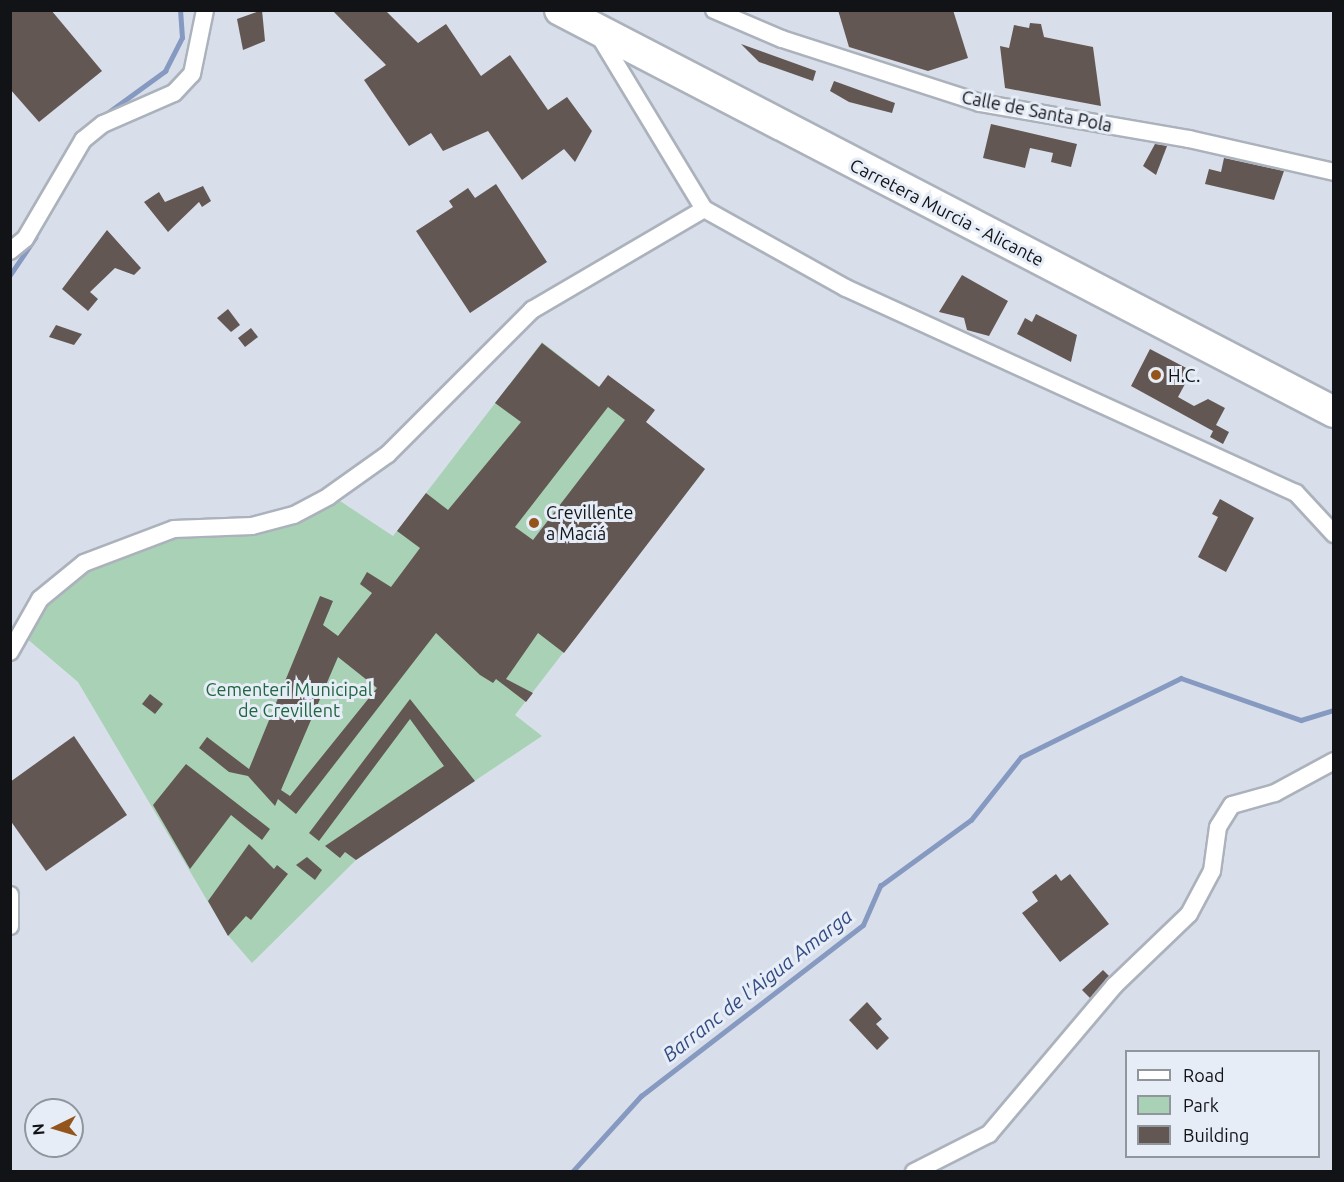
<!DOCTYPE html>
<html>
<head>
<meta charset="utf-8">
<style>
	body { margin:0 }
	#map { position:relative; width:1344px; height:1182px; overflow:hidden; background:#d9dfea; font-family:Ubuntu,sans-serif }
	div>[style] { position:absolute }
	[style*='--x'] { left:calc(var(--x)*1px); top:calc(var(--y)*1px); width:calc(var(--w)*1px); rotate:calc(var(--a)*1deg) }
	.green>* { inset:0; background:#a8d1b5 }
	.stream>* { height:4.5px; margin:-2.25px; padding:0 2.25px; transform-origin:2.25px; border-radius:2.25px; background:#8599c1 }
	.building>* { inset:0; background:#635754 }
	.roads { filter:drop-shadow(2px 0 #acb2bc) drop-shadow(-2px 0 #acb2bc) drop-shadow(0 2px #acb2bc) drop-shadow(0 -2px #acb2bc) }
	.street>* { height:16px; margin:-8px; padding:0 8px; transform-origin:8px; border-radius:8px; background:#fff }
	.highway>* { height:30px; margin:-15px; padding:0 15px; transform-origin:15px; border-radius:15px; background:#fff }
	.dots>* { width:16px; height:16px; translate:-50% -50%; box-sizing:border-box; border:3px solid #e6edf7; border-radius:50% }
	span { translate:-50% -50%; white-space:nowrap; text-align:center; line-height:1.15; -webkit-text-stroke:6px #e6edf7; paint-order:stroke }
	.street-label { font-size:18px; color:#111317 }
	.poi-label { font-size:18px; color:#111317 }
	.left { translate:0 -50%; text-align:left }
	.park-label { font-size:18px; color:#206640 }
	.water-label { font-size:20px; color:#344b81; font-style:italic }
	.frame { position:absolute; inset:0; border:12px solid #111317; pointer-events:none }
	.legend { position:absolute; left:1125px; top:1050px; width:195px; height:108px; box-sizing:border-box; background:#e6edf7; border:2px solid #91969d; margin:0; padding:8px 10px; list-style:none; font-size:18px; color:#111317 }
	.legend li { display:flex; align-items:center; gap:12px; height:30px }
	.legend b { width:30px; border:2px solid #91969d }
	.north { position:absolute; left:24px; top:1098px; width:60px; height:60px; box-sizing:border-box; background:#e6edf7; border:2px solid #91969d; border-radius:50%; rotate:265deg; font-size:16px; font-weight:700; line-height:24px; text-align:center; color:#111317 }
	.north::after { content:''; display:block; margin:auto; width:21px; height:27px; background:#94551c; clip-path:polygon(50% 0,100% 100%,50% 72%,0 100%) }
</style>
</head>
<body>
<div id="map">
	<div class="green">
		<div style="clip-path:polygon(542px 342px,705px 469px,515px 715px,542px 736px,356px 860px,252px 963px,227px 934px,78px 682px,25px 637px,35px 618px,82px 571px,166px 539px,268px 531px,337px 499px,393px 536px)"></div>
	</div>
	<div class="stream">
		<div style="--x:99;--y:119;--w:82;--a:-36"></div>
		<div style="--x:165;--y:71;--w:37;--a:-63"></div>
		<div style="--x:182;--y:38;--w:28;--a:-94"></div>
		<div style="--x:10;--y:275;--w:45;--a:-56"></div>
		<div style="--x:572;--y:1172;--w:103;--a:-47.8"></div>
		<div style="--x:641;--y:1096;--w:280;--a:-37.6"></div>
		<div style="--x:863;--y:925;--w:43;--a:-66.4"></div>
		<div style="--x:880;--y:886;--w:112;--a:-36"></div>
		<div style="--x:971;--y:820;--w:80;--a:-51.6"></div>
		<div style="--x:1021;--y:757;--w:178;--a:-26.3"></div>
		<div style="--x:1181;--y:678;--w:127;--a:19.3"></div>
		<div style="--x:1301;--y:720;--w:34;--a:-17"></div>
	</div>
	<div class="building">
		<div style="clip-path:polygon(10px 10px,51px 10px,102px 71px,39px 122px,10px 89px)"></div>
		<div style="clip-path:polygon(262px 10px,265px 41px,243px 50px,237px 19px)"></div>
		<div style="clip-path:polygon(332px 10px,385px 10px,418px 43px,446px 24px,481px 76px,510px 55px,548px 110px,567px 97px,592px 131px,575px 162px,564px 149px,522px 180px,488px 131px,443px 151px,431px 133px,409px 146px,364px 80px,386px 65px)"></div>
		<div style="clip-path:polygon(838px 10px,953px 10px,968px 58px,928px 71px,849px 47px)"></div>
		<div style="clip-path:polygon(1030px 23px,1041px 24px,1044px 37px,1093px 47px,1101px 106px,1005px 88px,1000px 46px,1009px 48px,1014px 25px,1029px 28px)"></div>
		<div style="clip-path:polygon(741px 44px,816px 71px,813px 81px,759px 62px)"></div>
		<div style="clip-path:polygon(834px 81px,895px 103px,892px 113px,849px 102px,830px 91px)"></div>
		<div style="clip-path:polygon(991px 124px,1077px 144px,1071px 167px,1051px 162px,1053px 153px,1030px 148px,1025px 168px,983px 158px)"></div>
		<div style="clip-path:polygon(1155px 144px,1167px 146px,1156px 175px,1143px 166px)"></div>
		<div style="clip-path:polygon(1224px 158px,1284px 171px,1274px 200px,1205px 184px,1209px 169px,1221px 172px)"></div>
		<div style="clip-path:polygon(496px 184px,547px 262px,470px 313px,416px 231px,453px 207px,449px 201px,468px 188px,475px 198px)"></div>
		<div style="clip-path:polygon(203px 186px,211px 201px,202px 207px,199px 202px,168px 232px,144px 202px,159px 192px,165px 202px)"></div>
		<div style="clip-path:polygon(107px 230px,141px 268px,134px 275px,115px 268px,90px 292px,98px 299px,88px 311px,62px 289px)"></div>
		<div style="clip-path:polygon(962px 275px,1008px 301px,989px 336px,967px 330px,964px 318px,939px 312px)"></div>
		<div style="clip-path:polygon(228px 309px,240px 325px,231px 332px,217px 318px)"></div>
		<div style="clip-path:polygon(1036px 314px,1077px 335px,1071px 362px,1017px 334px,1025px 318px,1032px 322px)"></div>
		<div style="clip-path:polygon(56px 325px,82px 334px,74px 345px,49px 337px)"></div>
		<div style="clip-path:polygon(251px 328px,258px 337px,245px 347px,238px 338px)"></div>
		<div style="clip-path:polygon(evenodd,542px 343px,599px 387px,608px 375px,655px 410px,646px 422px,705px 469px,564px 653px,538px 633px,506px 679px,533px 693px,526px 702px,496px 679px,493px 683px,480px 675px,436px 633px,296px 814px,278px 799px,275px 806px,248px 776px,229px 772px,199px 748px,207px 737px,249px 769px,320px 596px,333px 601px,323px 625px,338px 636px,372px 593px,360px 584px,367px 572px,391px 587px,420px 548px,397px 531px,426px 493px,448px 510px,521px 422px,495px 403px,542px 343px,608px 407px,625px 420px,533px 540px,515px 527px,608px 407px,542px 343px,338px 657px,377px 688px,290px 796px,281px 790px,338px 657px)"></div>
		<div style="clip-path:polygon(1150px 349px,1192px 371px,1178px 397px,1194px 406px,1208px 399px,1225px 408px,1216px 425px,1229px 432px,1223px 444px,1210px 437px,1213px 431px,1131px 386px)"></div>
		<div style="clip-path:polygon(1220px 499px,1254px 518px,1226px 572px,1198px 557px,1218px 517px,1212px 514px)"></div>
		<div style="clip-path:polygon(150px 694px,163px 704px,155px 714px,142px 704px)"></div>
		<div style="clip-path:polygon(410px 699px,475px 781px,356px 860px,345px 852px,340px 858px,325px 846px,444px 766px,410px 719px,319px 841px,309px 833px)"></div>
		<div style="clip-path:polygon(74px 736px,127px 815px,46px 871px,10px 820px,10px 782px)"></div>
		<div style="clip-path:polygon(186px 764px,270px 829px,262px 840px,231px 815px,190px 869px,153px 805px)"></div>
		<div style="clip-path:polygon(249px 844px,274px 869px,277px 865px,288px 874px,251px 920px,246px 916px,228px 936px,208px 901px)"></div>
		<div style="clip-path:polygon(307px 857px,322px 870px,315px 880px,296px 865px)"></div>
		<div style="clip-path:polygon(1056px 874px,1061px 881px,1070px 874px,1109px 924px,1060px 962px,1022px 913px,1038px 901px,1032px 892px)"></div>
		<div style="clip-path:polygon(1103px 970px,1109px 976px,1090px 998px,1082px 990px)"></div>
		<div style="clip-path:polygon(867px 1002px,882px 1019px,876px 1024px,889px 1038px,877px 1050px,849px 1020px)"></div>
	</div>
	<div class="roads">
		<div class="street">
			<div style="--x:714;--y:10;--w:74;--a:23.1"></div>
			<div style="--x:782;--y:39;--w:208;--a:17.9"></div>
			<div style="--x:980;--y:103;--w:212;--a:9.8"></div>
			<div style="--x:1189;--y:139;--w:149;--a:12.8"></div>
			<div style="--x:704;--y:209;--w:162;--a:29.1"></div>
			<div style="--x:846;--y:288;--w:494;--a:24.5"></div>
			<div style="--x:1296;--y:493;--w:56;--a:47.2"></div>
			<div style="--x:10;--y:251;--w:19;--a:-39"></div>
			<div style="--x:25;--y:239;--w:115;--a:-59.6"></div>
			<div style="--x:83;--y:140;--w:26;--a:-39"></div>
			<div style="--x:103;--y:124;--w:77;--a:-23.6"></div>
			<div style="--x:174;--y:93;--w:26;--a:-47"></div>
			<div style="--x:192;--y:74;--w:65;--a:-78.5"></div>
			<div style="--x:10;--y:652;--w:61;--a:-60.5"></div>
			<div style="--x:40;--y:599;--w:57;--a:-39.3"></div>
			<div style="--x:84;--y:563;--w:96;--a:-20.7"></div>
			<div style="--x:174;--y:529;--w:78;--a:-2.2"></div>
			<div style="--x:252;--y:526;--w:43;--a:-14.7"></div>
			<div style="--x:294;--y:515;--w:40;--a:-28"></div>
			<div style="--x:329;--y:496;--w:72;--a:-35.4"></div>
			<div style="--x:388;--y:454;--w:204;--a:-45"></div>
			<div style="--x:532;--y:310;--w:199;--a:-30.4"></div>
			<div style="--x:704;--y:209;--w:205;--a:-121.2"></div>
			<div style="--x:10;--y:895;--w:31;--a:90"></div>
			<div style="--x:914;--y:1172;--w:84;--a:-26.9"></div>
			<div style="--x:989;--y:1134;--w:194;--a:-49.8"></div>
			<div style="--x:1114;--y:986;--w:104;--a:-43.8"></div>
			<div style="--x:1189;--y:914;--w:49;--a:-61.9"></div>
			<div style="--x:1212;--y:871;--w:44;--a:-82.2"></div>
			<div style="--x:1218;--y:827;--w:26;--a:-58"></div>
			<div style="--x:1232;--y:805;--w:45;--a:-15.6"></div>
			<div style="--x:1275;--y:793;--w:67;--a:-28.5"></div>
		</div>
		<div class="highway">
			<div style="--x:560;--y:10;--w:872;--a:27.45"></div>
		</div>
	</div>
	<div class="dots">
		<div style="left:1156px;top:375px;background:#94551c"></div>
		<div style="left:534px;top:523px;background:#94551c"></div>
	</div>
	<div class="street-label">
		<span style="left:1037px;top:111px;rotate:11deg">Calle de Santa Pola</span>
		<span style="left:947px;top:212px;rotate:27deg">Carretera Murcia - Alicante</span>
	</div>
	<div class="poi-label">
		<span class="left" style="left:1168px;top:375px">H.C.</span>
		<span class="left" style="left:546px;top:523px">Crevillente<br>a Maciá</span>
	</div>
	<div class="park-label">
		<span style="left:289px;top:700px">Cementeri Municipal<br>de Crevillent</span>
	</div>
	<div class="water-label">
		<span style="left:757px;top:985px;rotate:-38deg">Barranc de l'Aigua Amarga</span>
	</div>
	<div class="frame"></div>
	<ul class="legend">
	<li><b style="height:8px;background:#fff"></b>Road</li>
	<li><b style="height:16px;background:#a8d1b5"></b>Park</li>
	<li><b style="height:16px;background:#635754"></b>Building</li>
	</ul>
	<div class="north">N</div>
</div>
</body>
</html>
